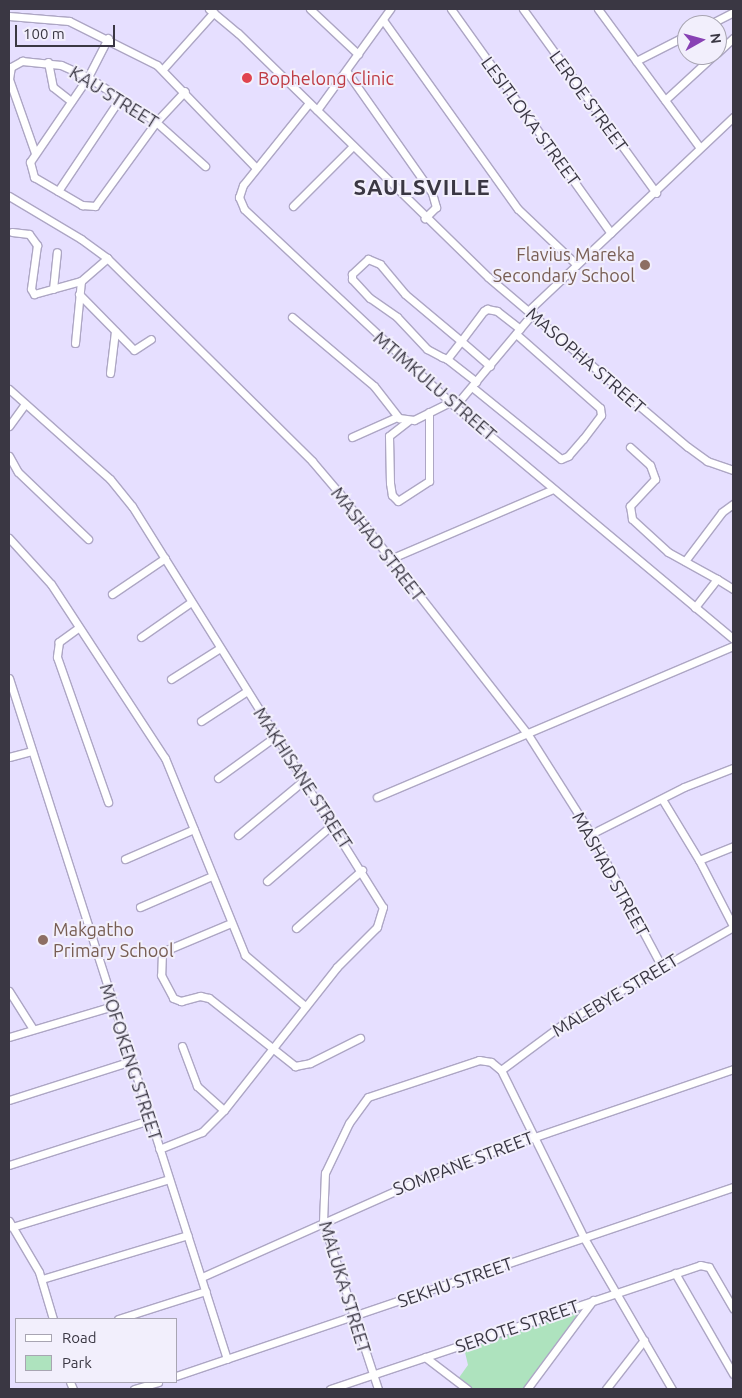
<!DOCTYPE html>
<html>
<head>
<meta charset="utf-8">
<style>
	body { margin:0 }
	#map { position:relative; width:742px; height:1398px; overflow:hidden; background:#e6dfff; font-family:Ubuntu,sans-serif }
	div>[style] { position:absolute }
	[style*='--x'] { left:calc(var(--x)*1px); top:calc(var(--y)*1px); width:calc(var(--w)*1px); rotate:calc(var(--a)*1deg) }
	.green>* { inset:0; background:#aee3be }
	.roads { filter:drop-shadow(1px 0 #ada6c4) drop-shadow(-1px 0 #ada6c4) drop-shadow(0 1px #ada6c4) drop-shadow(0 -1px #ada6c4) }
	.minor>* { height:7px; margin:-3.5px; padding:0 3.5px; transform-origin:3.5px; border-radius:3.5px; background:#fff }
	.dots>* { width:14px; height:14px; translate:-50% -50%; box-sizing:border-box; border:2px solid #f2effc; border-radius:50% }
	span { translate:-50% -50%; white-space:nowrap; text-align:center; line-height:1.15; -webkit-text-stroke:4px #f2effc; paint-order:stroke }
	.health-label { font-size:18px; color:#be3a42 }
	.left { translate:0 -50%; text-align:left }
	.street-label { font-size:18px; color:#3a3743 }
	.education-label { font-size:18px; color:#785e54 }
	.right { translate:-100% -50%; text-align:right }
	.district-label { font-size:22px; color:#3a3743; font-weight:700; letter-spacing:1px }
	.frame { position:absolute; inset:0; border:10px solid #3a3743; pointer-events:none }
	.legend { position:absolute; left:15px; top:1318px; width:162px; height:65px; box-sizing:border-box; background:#f2effc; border:1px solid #a8a5b2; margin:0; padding:6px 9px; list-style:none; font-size:15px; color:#3a3743 }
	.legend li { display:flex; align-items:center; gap:10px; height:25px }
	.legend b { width:25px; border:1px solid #a8a5b2 }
	.north { position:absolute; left:677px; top:15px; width:50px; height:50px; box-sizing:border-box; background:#f2effc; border:1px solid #a8a5b2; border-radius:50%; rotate:83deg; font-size:14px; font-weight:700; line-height:20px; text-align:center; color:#3a3743 }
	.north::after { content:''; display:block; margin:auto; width:18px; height:22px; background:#8841b4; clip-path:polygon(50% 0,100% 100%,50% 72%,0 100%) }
	.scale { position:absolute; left:15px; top:25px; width:100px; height:22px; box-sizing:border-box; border:2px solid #3a3743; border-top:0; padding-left:6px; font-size:15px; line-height:18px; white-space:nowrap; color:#3a3743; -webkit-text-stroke:4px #f2effc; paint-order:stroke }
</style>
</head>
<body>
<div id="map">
	<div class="green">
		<div style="clip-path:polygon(585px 1308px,523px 1389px,472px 1389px,458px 1379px,468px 1365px,464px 1348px)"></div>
	</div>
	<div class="roads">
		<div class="minor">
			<div style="--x:209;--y:9;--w:38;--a:40"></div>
			<div style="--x:238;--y:33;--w:349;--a:44.3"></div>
			<div style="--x:488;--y:277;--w:262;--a:40.4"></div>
			<div style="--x:688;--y:447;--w:24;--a:36"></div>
			<div style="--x:707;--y:461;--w:28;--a:19"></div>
			<div style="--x:310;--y:9;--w:66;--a:43.2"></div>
			<div style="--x:451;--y:9;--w:275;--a:54.5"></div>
			<div style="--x:523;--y:9;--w:227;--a:54.1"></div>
			<div style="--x:598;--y:9;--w:172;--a:53.7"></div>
			<div style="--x:9;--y:16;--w:60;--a:4.8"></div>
			<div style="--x:69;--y:21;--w:98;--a:26.6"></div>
			<div style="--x:157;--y:65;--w:143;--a:46.1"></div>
			<div style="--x:383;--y:20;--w:232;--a:54.5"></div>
			<div style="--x:518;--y:209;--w:80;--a:43.5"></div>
			<div style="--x:708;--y:25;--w:28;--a:-27"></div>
			<div style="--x:108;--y:38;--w:44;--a:117.1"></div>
			<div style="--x:88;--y:77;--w:103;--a:124.3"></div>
			<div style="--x:30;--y:162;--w:16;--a:75"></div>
			<div style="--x:34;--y:177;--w:56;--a:30.3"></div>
			<div style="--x:82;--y:205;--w:13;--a:4"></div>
			<div style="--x:95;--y:206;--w:104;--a:-54"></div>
			<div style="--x:156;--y:122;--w:42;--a:-46.9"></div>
			<div style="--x:717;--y:53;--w:22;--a:-43"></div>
			<div style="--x:636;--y:61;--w:57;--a:-27"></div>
			<div style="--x:48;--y:62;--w:25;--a:79"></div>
			<div style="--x:53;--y:87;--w:23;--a:38"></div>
			<div style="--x:163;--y:69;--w:76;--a:-48.2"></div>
			<div style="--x:347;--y:72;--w:148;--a:54.9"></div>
			<div style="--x:432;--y:193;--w:15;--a:74"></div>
			<div style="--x:436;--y:207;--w:16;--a:135"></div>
			<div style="--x:665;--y:100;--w:67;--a:-42.6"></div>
			<div style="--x:309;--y:103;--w:105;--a:128.8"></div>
			<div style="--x:243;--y:185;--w:13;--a:108"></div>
			<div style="--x:239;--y:197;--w:13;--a:67"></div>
			<div style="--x:244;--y:209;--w:282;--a:43.1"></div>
			<div style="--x:450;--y:402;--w:369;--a:39.9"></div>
			<div style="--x:317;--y:110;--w:125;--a:-54.1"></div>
			<div style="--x:35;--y:153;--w:78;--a:-109.4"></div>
			<div style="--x:9;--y:79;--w:12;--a:-81"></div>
			<div style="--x:11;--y:67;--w:13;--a:-29"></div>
			<div style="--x:22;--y:61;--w:39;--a:6"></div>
			<div style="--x:61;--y:65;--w:30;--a:24"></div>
			<div style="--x:88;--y:77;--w:82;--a:33.5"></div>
			<div style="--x:156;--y:122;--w:66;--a:41.9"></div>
			<div style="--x:58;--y:191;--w:113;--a:-56.2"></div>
			<div style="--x:9;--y:196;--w:84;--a:30.8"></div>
			<div style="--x:81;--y:239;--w:32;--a:36"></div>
			<div style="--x:107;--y:258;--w:289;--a:44.7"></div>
			<div style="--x:312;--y:461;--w:43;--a:49.7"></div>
			<div style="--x:340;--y:494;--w:303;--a:52"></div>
			<div style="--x:527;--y:733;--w:120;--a:57.6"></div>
			<div style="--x:591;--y:834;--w:151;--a:61.9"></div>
			<div style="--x:293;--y:206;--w:85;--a:-45"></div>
			<div style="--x:12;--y:232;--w:17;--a:7"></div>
			<div style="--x:29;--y:234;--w:14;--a:54"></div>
			<div style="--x:37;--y:245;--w:44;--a:97.8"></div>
			<div style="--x:31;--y:289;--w:6;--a:59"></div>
			<div style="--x:34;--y:294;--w:49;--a:-15.5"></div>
			<div style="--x:53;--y:289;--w:37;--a:-84"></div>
			<div style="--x:79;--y:294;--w:78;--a:45.5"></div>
			<div style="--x:134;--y:350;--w:20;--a:-33"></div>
			<div style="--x:529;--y:310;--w:281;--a:-43.4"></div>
			<div style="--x:292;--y:317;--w:107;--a:40.1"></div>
			<div style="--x:374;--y:386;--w:41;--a:52"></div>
			<div style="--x:399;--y:418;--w:15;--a:8"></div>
			<div style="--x:414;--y:420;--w:40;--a:-26.6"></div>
			<div style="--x:75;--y:343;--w:62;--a:-84.5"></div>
			<div style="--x:81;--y:281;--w:35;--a:-41"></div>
			<div style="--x:447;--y:359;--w:37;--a:38"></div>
			<div style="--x:490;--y:366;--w:38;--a:-139"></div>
			<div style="--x:461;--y:341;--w:73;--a:-140"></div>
			<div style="--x:405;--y:294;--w:39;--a:-130"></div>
			<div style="--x:380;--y:264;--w:13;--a:-157"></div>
			<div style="--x:368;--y:259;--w:22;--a:137"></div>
			<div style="--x:352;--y:274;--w:5;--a:90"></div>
			<div style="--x:352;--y:279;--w:26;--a:47"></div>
			<div style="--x:370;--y:298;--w:33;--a:35"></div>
			<div style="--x:397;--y:317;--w:44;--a:46.8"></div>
			<div style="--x:427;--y:349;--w:17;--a:28"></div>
			<div style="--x:442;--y:357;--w:5;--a:22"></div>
			<div style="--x:447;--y:359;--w:23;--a:-52"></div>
			<div style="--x:461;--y:341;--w:38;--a:-53"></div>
			<div style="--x:484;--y:311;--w:4;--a:-34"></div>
			<div style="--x:487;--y:309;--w:10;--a:11"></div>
			<div style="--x:497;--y:311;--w:29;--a:38"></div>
			<div style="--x:110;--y:373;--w:42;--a:-83.2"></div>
			<div style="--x:472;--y:387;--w:114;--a:39"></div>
			<div style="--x:561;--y:459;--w:8;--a:-23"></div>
			<div style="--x:568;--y:456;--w:23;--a:-49"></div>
			<div style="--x:583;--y:439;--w:30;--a:-53"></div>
			<div style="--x:601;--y:415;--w:7;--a:-98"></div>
			<div style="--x:600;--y:408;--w:112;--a:-138.6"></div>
			<div style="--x:9;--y:389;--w:135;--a:41.7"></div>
			<div style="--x:110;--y:479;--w:35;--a:51"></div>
			<div style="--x:132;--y:506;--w:473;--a:58"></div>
			<div style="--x:383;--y:907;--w:21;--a:107"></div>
			<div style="--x:377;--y:927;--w:57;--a:135"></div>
			<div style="--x:337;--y:967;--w:182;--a:128.3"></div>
			<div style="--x:224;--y:1110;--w:31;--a:135"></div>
			<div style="--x:202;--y:1132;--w:46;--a:158.4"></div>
			<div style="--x:455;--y:406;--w:121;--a:-50"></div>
			<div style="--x:408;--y:421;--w:24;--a:142"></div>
			<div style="--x:389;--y:436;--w:47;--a:88.8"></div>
			<div style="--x:390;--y:483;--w:12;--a:81"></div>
			<div style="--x:392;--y:495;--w:8;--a:45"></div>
			<div style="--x:398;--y:501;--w:37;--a:-33"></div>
			<div style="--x:429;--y:481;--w:69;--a:-90"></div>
			<div style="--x:9;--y:426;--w:27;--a:-54"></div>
			<div style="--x:352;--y:437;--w:49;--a:-24"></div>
			<div style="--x:630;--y:447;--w:27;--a:42"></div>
			<div style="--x:650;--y:465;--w:15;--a:70"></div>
			<div style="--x:655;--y:479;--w:37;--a:133"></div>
			<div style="--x:630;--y:506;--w:13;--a:81"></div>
			<div style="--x:632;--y:519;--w:49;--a:42.5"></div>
			<div style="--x:668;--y:552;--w:56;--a:28.9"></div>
			<div style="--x:717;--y:579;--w:36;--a:128"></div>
			<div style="--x:9;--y:456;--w:18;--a:61"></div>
			<div style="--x:18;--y:472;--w:97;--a:43.7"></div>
			<div style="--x:9;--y:538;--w:62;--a:47.6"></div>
			<div style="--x:51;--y:584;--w:208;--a:56.8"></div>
			<div style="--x:165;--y:758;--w:213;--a:67.9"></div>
			<div style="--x:245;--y:955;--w:79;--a:40.4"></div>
			<div style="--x:390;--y:559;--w:177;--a:-23.2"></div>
			<div style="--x:685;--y:561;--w:61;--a:-52.9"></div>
			<div style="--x:722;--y:512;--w:14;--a:-36"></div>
			<div style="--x:717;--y:579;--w:19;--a:32"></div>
			<div style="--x:112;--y:594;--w:64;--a:-34.2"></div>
			<div style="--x:78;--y:628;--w:24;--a:144"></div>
			<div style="--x:59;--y:642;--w:15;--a:98"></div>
			<div style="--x:57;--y:657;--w:154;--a:70.6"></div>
			<div style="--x:141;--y:637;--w:61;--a:-35"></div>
			<div style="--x:9;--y:678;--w:715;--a:72.25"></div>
			<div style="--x:171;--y:679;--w:58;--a:-32.3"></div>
			<div style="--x:201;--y:721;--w:55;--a:-33.1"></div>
			<div style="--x:9;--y:757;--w:23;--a:-15"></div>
			<div style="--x:218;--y:778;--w:72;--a:-35.9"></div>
			<div style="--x:377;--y:797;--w:387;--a:-23"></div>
			<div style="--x:662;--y:799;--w:71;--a:58.8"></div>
			<div style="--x:699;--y:860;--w:74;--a:62.7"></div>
			<div style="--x:591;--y:834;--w:104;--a:-26.8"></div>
			<div style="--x:684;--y:787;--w:53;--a:-21.2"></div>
			<div style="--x:238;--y:835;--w:86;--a:-39.8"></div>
			<div style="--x:125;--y:859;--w:75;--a:-23.5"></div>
			<div style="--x:699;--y:860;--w:37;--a:-22"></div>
			<div style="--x:267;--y:881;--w:87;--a:-40.8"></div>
			<div style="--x:140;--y:907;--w:78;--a:-23.3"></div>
			<div style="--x:231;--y:923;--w:75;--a:157.2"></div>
			<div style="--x:162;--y:952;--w:23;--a:92"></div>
			<div style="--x:161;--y:975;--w:26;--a:62"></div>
			<div style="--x:173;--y:998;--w:9;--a:21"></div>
			<div style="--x:181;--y:1001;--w:20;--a:-15"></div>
			<div style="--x:200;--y:996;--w:9;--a:13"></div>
			<div style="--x:209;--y:998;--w:110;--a:38.3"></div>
			<div style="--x:295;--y:1066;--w:15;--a:-11"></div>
			<div style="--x:310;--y:1063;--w:56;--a:-26.6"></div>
			<div style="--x:296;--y:928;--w:88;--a:-41.3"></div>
			<div style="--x:9;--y:991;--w:45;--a:57.7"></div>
			<div style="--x:9;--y:1037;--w:109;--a:-16.6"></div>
			<div style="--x:182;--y:1046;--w:43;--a:69.4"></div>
			<div style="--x:197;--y:1086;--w:36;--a:42"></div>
			<div style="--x:501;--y:1070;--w:82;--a:-36.6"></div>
			<div style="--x:567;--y:1021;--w:191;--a:-29.5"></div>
			<div style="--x:9;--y:1100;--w:128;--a:-17.7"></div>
			<div style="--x:9;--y:1165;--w:147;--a:-17.8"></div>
			<div style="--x:9;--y:1221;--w:59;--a:59.5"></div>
			<div style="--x:39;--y:1272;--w:49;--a:73.4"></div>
			<div style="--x:12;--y:1227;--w:164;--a:-17"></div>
			<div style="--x:675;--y:1273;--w:116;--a:60.1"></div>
			<div style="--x:202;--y:1277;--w:275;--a:-24"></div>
			<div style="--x:453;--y:1165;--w:296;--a:-18.9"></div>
			<div style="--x:42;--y:1279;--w:152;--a:-16.8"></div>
			<div style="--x:118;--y:1319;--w:92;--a:-17.7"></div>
			<div style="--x:425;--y:1357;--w:53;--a:37.3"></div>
			<div style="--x:176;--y:1376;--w:588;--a:-18.74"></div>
			<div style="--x:70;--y:1382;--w:8;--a:67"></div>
			<div style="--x:134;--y:1389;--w:25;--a:-16"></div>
			<div style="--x:330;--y:1389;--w:390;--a:-18.5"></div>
			<div style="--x:700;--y:1265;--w:9;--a:13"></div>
			<div style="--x:709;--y:1267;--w:48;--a:59.7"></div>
			<div style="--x:378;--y:1389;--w:176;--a:-108.2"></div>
			<div style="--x:323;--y:1222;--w:49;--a:-87.7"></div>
			<div style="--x:325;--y:1173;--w:55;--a:-64.4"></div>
			<div style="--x:349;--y:1123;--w:32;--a:-54"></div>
			<div style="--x:368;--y:1097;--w:117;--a:-18.4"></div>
			<div style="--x:479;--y:1060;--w:12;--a:9"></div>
			<div style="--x:491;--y:1062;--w:13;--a:39"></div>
			<div style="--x:501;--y:1070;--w:187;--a:63.7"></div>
			<div style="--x:584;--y:1238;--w:175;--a:59.8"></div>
			<div style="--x:527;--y:1389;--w:111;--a:-53.4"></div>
			<div style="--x:606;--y:1389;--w:62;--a:-52.2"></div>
		</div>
	</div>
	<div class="dots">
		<div style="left:247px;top:78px;background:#e0444e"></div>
		<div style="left:645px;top:265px;background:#8d6e63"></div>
		<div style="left:43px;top:940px;background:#8d6e63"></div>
	</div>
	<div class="health-label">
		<span class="left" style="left:258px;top:78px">Bophelong Clinic</span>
	</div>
	<div class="street-label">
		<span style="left:114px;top:97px;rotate:32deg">KAU STREET</span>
		<span style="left:589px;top:101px;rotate:54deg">LEROE STREET</span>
		<span style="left:531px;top:121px;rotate:54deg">LESITLOKA STREET</span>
		<span style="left:586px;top:360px;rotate:41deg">MASOPHA STREET</span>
		<span style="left:435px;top:386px;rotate:41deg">MTIMKULU STREET</span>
		<span style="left:378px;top:544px;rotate:52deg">MASHAD STREET</span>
		<span style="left:303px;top:778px;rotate:57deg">MAKHISANE STREET</span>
		<span style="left:611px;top:874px;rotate:61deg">MASHAD STREET</span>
		<span style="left:615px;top:995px;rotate:-31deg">MALEBYE STREET</span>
		<span style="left:131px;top:1062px;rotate:72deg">MOFOKENG STREET</span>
		<span style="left:463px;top:1163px;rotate:-21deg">SOMPANE STREET</span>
		<span style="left:455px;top:1282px;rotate:-19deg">SEKHU STREET</span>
		<span style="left:345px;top:1287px;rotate:73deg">MALUKA STREET</span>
		<span style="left:517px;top:1326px;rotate:-19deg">SEROTE STREET</span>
	</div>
	<div class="education-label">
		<span class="right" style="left:635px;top:265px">Flavius Mareka<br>Secondary School</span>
		<span class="left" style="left:53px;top:940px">Makgatho<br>Primary School</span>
	</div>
	<div class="district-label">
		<span style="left:422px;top:187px">SAULSVILLE</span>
	</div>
	<div class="frame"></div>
	<ul class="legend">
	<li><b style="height:6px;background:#fff"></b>Road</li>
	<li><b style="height:14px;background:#aee3be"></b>Park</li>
	</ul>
	<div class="north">N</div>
	<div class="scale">100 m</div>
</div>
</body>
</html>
